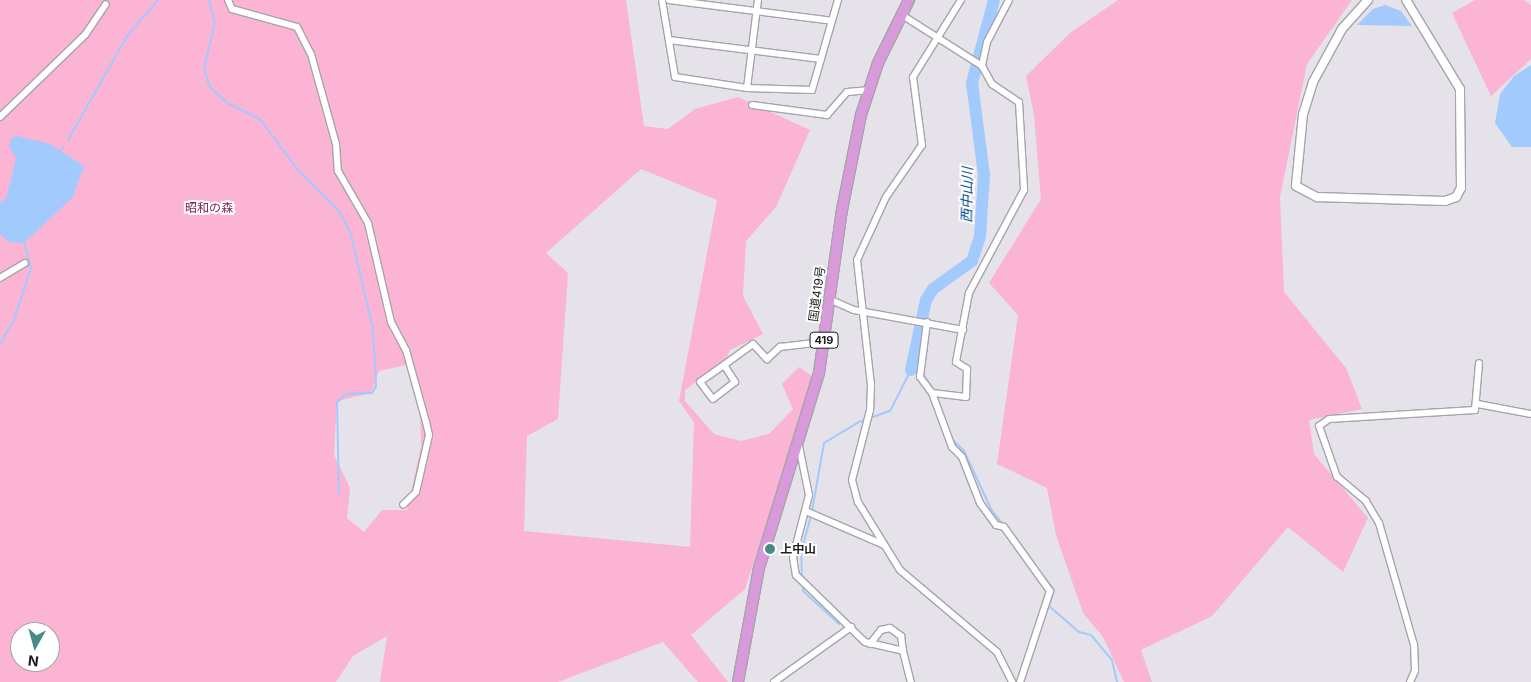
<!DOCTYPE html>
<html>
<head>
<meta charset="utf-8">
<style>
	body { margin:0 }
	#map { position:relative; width:1531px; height:682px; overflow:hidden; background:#e5e2e9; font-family:Inter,"Noto Sans JP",sans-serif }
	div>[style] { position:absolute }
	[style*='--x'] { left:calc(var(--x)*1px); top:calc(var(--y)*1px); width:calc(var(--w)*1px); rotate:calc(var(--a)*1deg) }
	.green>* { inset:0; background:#fbb4d4 }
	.water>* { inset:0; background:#a3cafd }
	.stream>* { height:2px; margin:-1px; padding:0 1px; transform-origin:1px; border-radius:1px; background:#a3cafd }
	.river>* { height:12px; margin:-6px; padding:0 6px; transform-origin:6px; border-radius:6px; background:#a3cafd }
	.roads { filter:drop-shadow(1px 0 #a6a4aa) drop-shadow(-1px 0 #a6a4aa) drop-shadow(0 1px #a6a4aa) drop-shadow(0 -1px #a6a4aa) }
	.minor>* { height:6px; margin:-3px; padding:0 3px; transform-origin:3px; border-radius:3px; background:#fff }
	.tertiary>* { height:8px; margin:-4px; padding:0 4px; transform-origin:4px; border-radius:4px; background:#fff }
	.trunk>* { height:10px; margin:-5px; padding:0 5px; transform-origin:5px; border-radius:5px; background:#d89ada }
	.dots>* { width:14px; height:14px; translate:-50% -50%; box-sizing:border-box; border:2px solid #fff; border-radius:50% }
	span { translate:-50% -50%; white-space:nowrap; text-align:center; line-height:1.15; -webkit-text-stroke:4px #fff; paint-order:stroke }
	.shield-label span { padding:1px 4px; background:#fff; border:1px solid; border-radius:4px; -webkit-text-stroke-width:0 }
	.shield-label { font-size:11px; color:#1d1c1e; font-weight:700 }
	.park-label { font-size:12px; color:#7f2557 }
	.street-label { font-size:12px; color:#1d1c1e }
	.poi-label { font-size:12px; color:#1d1c1e; font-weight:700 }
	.left { translate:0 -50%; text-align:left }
	.water-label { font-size:14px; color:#00488f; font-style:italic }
	.north { position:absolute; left:10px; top:622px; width:50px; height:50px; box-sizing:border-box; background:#fff; border:1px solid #a5a4a5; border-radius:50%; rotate:187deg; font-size:14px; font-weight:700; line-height:20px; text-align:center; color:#1d1c1e }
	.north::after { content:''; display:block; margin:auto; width:18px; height:22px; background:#478c82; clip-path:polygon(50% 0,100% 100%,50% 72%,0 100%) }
</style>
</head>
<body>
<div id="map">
	<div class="green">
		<div style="clip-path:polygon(evenodd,0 0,626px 0,644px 126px,668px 129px,695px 109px,738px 97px,810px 130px,776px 207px,746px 241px,743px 296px,763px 334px,730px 350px,726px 360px,685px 390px,685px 401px,714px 434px,741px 441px,769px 434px,793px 409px,782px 384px,799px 367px,815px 378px,745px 589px,691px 635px,728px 682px,698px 682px,663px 642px,558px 682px,380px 682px,387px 636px,353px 656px,336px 682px,0 682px,0 0,641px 169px,717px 200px,679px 401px,694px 422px,690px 547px,524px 531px,527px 436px,558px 419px,568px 273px,546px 253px,641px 169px,0 0,406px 365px,420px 406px,421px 446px,407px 510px,382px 510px,364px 532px,347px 518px,350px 488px,334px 455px,337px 401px,371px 393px,379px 371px,406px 365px,0 0,20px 632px,50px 632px,50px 662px,20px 662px,20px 632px)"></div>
		<div style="clip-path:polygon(1118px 0,1352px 0,1307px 64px,1280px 197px,1284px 292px,1346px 368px,1362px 409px,1309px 420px,1314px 454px,1368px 518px,1343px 572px,1288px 527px,1212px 616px,1141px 650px,1152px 682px,1124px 682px,1103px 637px,1083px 613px,1056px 535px,1047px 488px,997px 464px,1018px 315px,989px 283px,1041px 199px,1034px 115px,1026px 76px,1070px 33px)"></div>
		<div style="clip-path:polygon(1475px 0,1524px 0,1531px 5px,1531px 59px,1491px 96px,1452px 13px)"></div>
	</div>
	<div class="water">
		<div style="clip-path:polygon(1385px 5px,1401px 11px,1412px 26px,1357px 25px,1373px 9px)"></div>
		<div style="clip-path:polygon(1531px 65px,1531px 147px,1512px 147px,1495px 123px,1500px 94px,1514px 76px)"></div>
		<div style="clip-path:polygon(17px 136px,50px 144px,84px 166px,73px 197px,24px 243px,8px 242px,0 234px,0 202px,6px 199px,16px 158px,9px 147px,11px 138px)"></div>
	</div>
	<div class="stream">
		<div style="--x:209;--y:0;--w:23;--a:75"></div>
		<div style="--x:215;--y:22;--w:48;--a:103.2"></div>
		<div style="--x:204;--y:69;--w:19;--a:72"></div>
		<div style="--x:210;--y:87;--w:23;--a:43"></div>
		<div style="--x:227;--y:103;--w:37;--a:26"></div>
		<div style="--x:260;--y:119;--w:64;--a:53.3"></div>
		<div style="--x:298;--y:170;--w:58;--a:45"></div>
		<div style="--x:339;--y:211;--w:27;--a:63"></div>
		<div style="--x:351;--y:235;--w:97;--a:76.8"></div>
		<div style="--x:373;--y:329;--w:57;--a:87"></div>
		<div style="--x:376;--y:386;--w:8;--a:120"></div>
		<div style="--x:372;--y:393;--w:25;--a:178"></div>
		<div style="--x:347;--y:394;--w:13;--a:141"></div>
		<div style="--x:337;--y:402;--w:92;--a:88.8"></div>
		<div style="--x:68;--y:140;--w:120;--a:-60.4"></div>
		<div style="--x:127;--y:36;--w:48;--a:-49.3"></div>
		<div style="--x:61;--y:150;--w:5;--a:-53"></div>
		<div style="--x:0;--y:344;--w:28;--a:-60"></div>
		<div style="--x:14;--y:320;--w:55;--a:-71.9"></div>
		<div style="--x:31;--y:268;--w:28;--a:-105"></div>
		<div style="--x:922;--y:373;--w:23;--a:56"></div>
		<div style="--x:953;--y:440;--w:16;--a:45"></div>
		<div style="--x:964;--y:451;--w:64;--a:65"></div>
		<div style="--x:991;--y:509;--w:103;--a:52.1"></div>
		<div style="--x:1054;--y:590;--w:17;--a:107"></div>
		<div style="--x:1049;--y:606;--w:40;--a:41"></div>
		<div style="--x:1079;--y:632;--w:12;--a:14"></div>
		<div style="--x:1091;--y:635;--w:33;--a:50"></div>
		<div style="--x:1112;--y:660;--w:23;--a:77"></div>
		<div style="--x:812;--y:511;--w:69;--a:-80"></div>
		<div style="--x:824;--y:443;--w:41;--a:-31"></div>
		<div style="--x:859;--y:422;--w:33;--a:-20"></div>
		<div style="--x:890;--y:411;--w:46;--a:-62.9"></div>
		<div style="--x:911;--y:370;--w:7;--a:16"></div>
		<div style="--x:802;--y:577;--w:24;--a:-92"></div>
		<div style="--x:801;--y:553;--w:38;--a:-75"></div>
		<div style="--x:803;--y:584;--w:7;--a:90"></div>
		<div style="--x:803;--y:591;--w:49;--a:42.5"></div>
	</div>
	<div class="river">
		<div style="--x:911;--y:370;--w:72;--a:-77.9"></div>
		<div style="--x:926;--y:300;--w:13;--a:-58"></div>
		<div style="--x:933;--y:289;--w:48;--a:-35.7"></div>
		<div style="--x:972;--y:261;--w:26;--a:-72"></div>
		<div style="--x:980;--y:236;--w:61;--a:-86.2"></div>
		<div style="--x:984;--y:175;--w:93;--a:-97.4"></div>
		<div style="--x:972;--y:83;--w:86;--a:-75.2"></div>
	</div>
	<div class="roads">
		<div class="minor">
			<div style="--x:228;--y:0;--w:10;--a:66"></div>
			<div style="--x:232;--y:9;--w:67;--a:15.5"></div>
			<div style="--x:297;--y:27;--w:30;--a:63"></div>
			<div style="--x:311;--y:54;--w:93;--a:74.5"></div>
			<div style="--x:336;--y:144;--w:27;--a:86"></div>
			<div style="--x:338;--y:171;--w:60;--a:60"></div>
			<div style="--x:368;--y:223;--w:102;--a:76.9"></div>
			<div style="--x:391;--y:322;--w:32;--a:62"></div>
			<div style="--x:406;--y:350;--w:75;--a:74.5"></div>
			<div style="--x:426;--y:422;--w:13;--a:77"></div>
			<div style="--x:429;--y:435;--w:58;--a:102.8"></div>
			<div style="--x:416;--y:492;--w:18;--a:135"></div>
			<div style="--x:662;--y:0;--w:78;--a:80.4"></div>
			<div style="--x:675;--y:77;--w:73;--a:8.7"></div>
			<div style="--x:747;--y:88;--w:65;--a:1.8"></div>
			<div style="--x:812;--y:90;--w:94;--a:-73.9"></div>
			<div style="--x:669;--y:0;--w:164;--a:7.3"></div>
			<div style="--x:961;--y:0;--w:91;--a:121.9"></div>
			<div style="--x:913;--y:77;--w:69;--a:82.5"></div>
			<div style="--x:922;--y:145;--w:63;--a:124.7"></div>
			<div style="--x:886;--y:197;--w:69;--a:114.7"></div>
			<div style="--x:857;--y:260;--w:125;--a:83.6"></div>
			<div style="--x:871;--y:384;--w:26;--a:92"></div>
			<div style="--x:870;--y:410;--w:72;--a:104.4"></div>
			<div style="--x:852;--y:480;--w:23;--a:75"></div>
			<div style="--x:858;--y:502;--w:80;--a:58.3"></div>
			<div style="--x:900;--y:570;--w:127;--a:40.2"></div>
			<div style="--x:997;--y:652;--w:34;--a:63"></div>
			<div style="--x:1009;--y:0;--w:47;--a:117.6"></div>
			<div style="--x:987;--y:42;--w:25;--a:102"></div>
			<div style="--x:982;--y:66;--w:21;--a:61"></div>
			<div style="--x:992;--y:84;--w:32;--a:34"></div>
			<div style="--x:1019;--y:102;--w:88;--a:86.7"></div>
			<div style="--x:1024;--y:190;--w:117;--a:118.1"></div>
			<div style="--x:969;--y:293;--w:70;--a:100.7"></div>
			<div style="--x:956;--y:362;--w:13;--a:32"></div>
			<div style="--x:967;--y:369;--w:28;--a:92"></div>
			<div style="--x:966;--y:397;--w:34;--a:-173"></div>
			<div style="--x:932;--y:393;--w:58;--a:69.7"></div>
			<div style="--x:952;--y:447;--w:14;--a:45"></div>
			<div style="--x:962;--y:457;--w:49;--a:68.6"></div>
			<div style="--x:980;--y:503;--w:27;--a:54"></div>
			<div style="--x:996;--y:525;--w:8;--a:14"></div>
			<div style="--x:1004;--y:527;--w:79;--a:54.3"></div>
			<div style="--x:1050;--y:591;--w:96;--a:108.2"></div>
			<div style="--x:902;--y:15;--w:95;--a:32.5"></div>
			<div style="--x:669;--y:40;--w:153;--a:7.1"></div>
			<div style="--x:747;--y:88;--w:89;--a:-82.9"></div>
			<div style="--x:752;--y:105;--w:76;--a:7.6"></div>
			<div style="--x:827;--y:115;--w:30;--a:-49"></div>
			<div style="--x:847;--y:92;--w:23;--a:-5"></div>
			<div style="--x:0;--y:117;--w:118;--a:-44"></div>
			<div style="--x:85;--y:35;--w:37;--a:-56"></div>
			<div style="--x:0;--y:278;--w:29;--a:-31"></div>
			<div style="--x:829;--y:299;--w:27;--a:24"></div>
			<div style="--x:854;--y:310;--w:111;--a:10.4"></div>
			<div style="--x:927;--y:322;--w:55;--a:97.3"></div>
			<div style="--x:920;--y:377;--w:20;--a:53"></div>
			<div style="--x:724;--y:365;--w:29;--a:145"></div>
			<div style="--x:700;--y:382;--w:21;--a:53"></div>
			<div style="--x:713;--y:399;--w:28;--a:-38"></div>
			<div style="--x:735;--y:382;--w:20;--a:-123"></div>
			<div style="--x:724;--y:365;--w:36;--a:-36"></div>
			<div style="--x:753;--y:344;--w:21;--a:47"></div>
			<div style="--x:767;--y:359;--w:18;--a:-43"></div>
			<div style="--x:780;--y:347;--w:43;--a:-6.6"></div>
			<div style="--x:1478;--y:404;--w:54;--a:10.7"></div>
			<div style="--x:799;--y:446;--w:50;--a:78.5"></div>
			<div style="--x:809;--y:495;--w:64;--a:104.5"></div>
			<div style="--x:793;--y:557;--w:18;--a:81"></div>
			<div style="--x:796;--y:575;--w:96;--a:44.2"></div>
			<div style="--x:865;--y:642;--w:39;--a:13"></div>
			<div style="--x:903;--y:651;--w:32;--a:76"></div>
			<div style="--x:808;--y:512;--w:83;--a:23.5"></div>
			<div style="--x:870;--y:644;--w:18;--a:-52"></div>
			<div style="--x:881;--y:630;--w:9;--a:-13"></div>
			<div style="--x:890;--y:628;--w:14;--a:36"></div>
			<div style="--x:901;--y:636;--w:15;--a:82"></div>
			<div style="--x:774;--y:682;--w:95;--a:-35.5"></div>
			<div style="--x:1410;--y:682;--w:12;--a:-66"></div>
			<div style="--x:1415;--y:671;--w:26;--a:-92"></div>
			<div style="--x:1414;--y:645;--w:127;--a:-106"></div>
			<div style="--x:1379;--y:523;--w:26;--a:-121"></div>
			<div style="--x:1366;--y:501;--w:38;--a:-140"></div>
			<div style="--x:1337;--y:477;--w:54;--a:-109.4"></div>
			<div style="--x:1319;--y:426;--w:12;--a:-35"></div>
			<div style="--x:1329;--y:419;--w:146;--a:-3.5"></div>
			<div style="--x:1475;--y:410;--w:47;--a:-85.1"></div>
		</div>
		<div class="tertiary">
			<div style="--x:1368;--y:0;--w:39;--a:132"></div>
			<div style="--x:1342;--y:29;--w:60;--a:118.7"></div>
			<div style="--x:1313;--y:82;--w:34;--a:107"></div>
			<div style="--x:1303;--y:114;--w:72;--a:95.6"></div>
			<div style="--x:1296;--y:186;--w:24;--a:28"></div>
			<div style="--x:1317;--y:197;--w:128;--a:1.8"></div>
			<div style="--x:1445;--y:201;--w:12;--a:-20"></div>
			<div style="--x:1456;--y:197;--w:10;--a:-61"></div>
			<div style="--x:1461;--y:188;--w:99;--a:-90.6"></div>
			<div style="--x:1460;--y:89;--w:104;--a:-121.2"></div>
		</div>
		<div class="trunk">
			<div style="--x:738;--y:682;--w:116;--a:-79.6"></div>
			<div style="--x:759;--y:568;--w:204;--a:-72.9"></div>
			<div style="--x:819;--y:373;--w:165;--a:-82"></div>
			<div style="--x:842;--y:210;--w:97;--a:-78.7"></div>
			<div style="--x:861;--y:115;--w:55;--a:-71.9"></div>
			<div style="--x:878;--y:63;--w:70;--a:-63.8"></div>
		</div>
	</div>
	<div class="dots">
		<div style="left:770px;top:549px;background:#478c82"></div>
	</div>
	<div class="shield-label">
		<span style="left:824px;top:340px">419</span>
	</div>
	<div class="park-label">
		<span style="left:209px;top:208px">昭和の森</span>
	</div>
	<div class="street-label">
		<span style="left:817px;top:294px;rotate:-82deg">国道419号</span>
	</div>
	<div class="poi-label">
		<span class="left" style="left:780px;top:549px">上中山</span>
	</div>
	<div class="water-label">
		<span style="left:967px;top:195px;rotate:-89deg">西中山川</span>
	</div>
	<div class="north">N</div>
</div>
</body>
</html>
